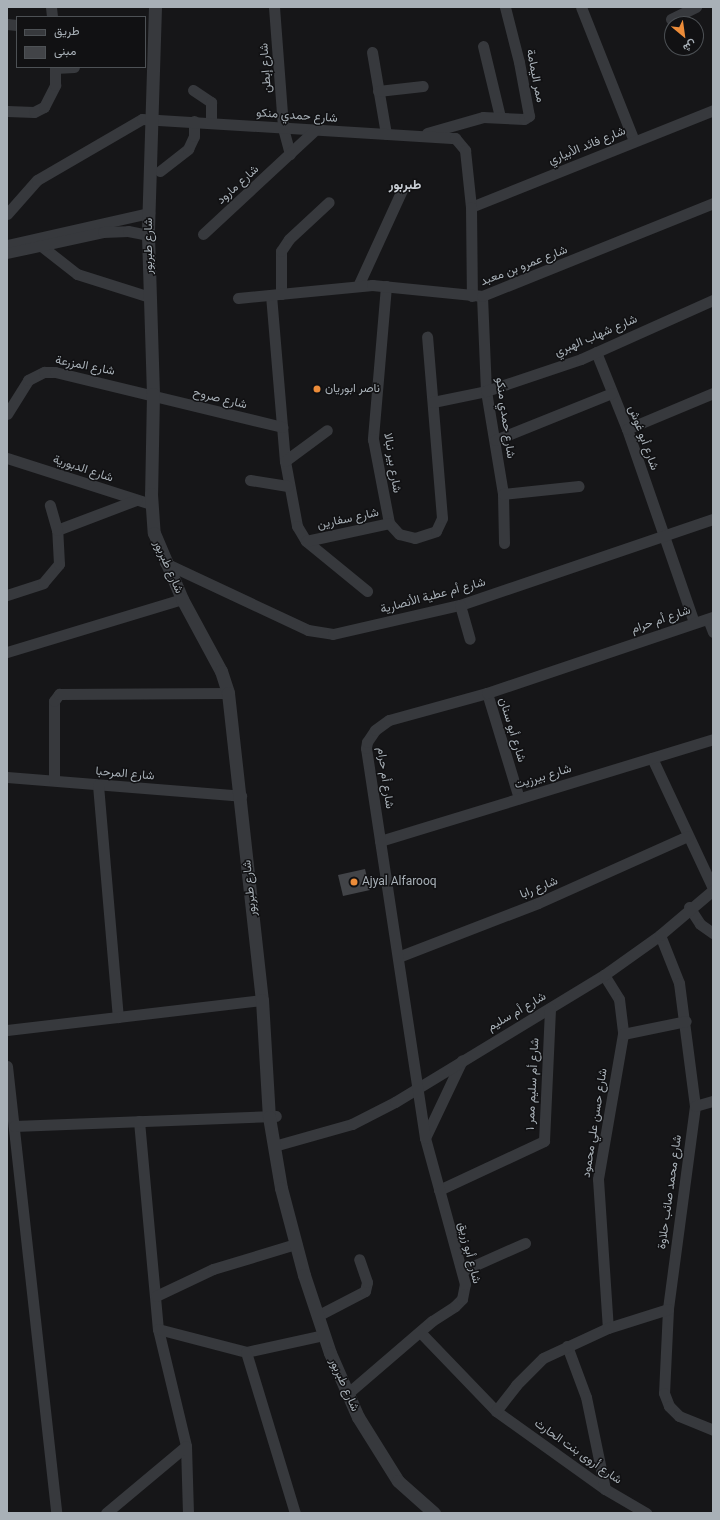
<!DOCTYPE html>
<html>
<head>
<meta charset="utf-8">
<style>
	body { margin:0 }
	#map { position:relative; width:720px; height:1520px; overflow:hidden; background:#161618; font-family:Roboto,Vazirmatn,sans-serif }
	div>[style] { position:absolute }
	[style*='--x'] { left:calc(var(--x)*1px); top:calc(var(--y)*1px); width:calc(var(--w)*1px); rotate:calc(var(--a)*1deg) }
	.building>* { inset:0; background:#424448 }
	.minor>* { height:11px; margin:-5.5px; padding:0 5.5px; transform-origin:5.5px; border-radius:5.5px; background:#37393d }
	.tertiary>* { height:13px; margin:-6.5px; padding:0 6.5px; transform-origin:6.5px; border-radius:6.5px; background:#37393d }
	.dots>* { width:11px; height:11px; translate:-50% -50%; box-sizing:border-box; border:2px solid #111113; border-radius:50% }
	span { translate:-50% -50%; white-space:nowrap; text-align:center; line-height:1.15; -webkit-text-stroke:3px #111113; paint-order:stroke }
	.street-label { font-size:12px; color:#a8b0b7 }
	.poi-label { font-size:12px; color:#a8b0b7 }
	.left { translate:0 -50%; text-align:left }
	.neighbourhood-label { font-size:13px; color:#c9ced4; font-weight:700 }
	.frame { position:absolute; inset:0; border:8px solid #a8b0b7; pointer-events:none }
	.legend { position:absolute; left:16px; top:16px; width:130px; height:52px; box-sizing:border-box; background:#111113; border:1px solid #4d5155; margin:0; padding:5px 7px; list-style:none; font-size:12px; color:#a8b0b7 }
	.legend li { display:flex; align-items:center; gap:8px; height:20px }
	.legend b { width:20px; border:1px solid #4d5155 }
	.north { position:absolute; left:664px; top:16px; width:40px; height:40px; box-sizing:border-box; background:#111113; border:1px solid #4d5155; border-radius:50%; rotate:151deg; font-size:11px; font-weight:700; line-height:16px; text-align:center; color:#a8b0b7 }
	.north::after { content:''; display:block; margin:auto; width:14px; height:18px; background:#ec8c39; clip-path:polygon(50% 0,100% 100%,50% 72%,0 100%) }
</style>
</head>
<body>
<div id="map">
	<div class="building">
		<div style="clip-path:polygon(365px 869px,370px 890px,343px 896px,338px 875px)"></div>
	</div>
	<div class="minor">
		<div style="--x:51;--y:7;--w:10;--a:84"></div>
		<div style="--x:274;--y:7;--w:121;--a:85.7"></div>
		<div style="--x:283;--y:128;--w:27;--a:75"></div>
		<div style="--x:581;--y:7;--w:144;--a:68.4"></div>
		<div style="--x:671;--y:19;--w:28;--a:-26"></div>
		<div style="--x:7;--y:24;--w:10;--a:6"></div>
		<div style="--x:483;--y:46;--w:73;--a:76.5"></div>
		<div style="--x:372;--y:52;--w:83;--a:80.3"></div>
		<div style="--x:55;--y:68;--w:19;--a:-3"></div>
		<div style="--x:193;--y:90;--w:22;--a:34"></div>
		<div style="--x:211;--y:102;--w:20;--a:90"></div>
		<div style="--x:378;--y:91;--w:45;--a:-6.3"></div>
		<div style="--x:7;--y:111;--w:27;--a:2"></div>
		<div style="--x:34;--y:112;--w:11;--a:-27"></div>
		<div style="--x:44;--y:107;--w:25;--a:-63"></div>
		<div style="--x:55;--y:85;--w:18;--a:-90"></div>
		<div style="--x:427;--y:133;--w:58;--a:-15.9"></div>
		<div style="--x:483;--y:117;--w:41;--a:2.8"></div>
		<div style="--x:524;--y:119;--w:6;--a:-31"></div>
		<div style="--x:529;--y:116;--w:55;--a:-100.5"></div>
		<div style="--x:519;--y:62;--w:57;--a:-104.3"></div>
		<div style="--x:160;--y:171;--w:36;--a:-38"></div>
		<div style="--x:188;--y:149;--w:14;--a:-65"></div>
		<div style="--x:194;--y:136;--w:15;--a:-90"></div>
		<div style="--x:471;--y:207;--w:261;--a:-21.8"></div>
		<div style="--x:7;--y:214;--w:45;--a:-48.6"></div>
		<div style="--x:37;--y:180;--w:121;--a:-30.2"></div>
		<div style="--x:142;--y:119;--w:314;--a:3.5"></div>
		<div style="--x:455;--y:138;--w:16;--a:50"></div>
		<div style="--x:465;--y:150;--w:57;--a:84"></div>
		<div style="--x:471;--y:207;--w:89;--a:89.4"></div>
		<div style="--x:203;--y:234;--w:153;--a:-42.9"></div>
		<div style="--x:7;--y:245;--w:146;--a:-12.7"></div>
		<div style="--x:40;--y:245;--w:47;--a:38.1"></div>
		<div style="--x:77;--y:274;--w:77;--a:17.5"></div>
		<div style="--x:7;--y:253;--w:98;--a:-12.3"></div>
		<div style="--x:103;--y:232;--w:25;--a:-2"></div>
		<div style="--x:128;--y:231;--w:20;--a:11"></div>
		<div style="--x:358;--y:286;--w:106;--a:-65.4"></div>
		<div style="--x:386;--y:286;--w:154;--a:94.9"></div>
		<div style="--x:373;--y:439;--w:86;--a:79.2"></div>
		<div style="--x:389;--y:523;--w:15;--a:48"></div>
		<div style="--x:399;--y:534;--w:16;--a:14"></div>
		<div style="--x:415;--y:538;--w:22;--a:-18"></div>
		<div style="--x:436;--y:531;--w:14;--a:-65"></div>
		<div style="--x:442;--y:518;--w:182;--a:-94.7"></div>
		<div style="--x:281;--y:294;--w:43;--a:-90"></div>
		<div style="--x:281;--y:251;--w:14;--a:-56"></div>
		<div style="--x:289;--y:239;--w:54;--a:-42.8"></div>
		<div style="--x:271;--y:295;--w:167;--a:85.2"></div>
		<div style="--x:285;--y:461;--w:66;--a:79.5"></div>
		<div style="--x:297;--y:526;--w:17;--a:59"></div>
		<div style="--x:306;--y:541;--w:79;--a:39.3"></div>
		<div style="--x:482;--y:296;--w:95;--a:87.6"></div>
		<div style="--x:486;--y:391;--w:104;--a:80.6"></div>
		<div style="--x:503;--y:494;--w:49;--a:88.8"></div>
		<div style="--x:238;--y:298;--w:135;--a:-5.5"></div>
		<div style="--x:372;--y:285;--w:111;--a:5.7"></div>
		<div style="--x:482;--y:296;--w:249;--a:-21.9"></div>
		<div style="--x:596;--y:352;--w:83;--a:68.1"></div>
		<div style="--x:627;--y:429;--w:204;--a:70.9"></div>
		<div style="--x:433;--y:402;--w:54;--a:-11.7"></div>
		<div style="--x:486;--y:391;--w:100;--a:-18.6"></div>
		<div style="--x:581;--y:359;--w:145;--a:-24.1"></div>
		<div style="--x:7;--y:414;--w:40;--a:-58"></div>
		<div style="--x:28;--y:380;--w:18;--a:-27"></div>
		<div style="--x:44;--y:372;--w:11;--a:0"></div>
		<div style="--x:55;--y:372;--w:234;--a:13.6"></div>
		<div style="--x:627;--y:429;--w:93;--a:-22.7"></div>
		<div style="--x:495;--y:440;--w:126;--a:-21.9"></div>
		<div style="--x:7;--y:458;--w:151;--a:17.7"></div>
		<div style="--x:285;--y:461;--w:52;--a:-36.4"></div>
		<div style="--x:250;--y:480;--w:38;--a:9"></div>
		<div style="--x:503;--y:494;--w:76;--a:-6"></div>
		<div style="--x:57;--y:530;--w:85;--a:-20.8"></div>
		<div style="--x:306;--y:541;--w:85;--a:-12.2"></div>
		<div style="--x:165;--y:563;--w:158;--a:25.1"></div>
		<div style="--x:308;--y:630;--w:25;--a:9"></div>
		<div style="--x:333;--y:634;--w:130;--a:-12.9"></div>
		<div style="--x:460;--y:605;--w:267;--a:-18.8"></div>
		<div style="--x:7;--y:595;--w:38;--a:-18"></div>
		<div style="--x:43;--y:583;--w:25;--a:-50"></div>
		<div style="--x:59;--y:564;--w:34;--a:-93"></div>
		<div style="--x:57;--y:530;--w:26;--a:-106"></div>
		<div style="--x:460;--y:605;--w:35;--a:74"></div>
		<div style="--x:708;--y:619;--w:14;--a:69"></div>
		<div style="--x:7;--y:652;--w:183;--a:-16.8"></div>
		<div style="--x:487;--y:693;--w:110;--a:73.1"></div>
		<div style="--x:652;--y:758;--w:144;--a:64.9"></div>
		<div style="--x:7;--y:777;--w:235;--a:4.6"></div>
		<div style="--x:54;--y:780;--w:79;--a:-90"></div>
		<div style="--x:54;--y:701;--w:9;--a:-54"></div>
		<div style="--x:59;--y:694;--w:169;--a:-0.3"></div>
		<div style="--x:98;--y:785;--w:233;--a:85.1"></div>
		<div style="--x:380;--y:841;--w:348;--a:-17"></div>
		<div style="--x:689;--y:907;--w:20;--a:57"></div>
		<div style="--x:700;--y:924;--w:16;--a:35"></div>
		<div style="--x:660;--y:935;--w:52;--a:68.4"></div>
		<div style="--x:679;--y:983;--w:124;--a:82.6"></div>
		<div style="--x:695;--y:1106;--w:205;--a:97.6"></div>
		<div style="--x:668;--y:1309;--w:84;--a:92.7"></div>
		<div style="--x:664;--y:1393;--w:14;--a:69"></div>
		<div style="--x:669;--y:1406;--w:14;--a:45"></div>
		<div style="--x:679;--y:1416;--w:37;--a:22"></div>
		<div style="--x:398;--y:957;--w:150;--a:-21.1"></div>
		<div style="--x:538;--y:903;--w:164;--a:-24.1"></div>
		<div style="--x:604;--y:975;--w:28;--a:58"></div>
		<div style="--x:619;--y:999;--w:35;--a:83"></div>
		<div style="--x:623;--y:1034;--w:147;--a:99.8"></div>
		<div style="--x:598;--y:1179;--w:149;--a:86.2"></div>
		<div style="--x:7;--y:1030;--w:257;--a:-6.7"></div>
		<div style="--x:623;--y:1034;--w:64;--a:-11.7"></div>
		<div style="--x:7;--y:1066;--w:450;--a:83.7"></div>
		<div style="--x:695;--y:1106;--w:19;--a:-16"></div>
		<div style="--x:139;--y:1121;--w:209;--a:84.8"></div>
		<div style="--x:158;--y:1329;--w:120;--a:76.5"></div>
		<div style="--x:186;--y:1446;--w:67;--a:88.3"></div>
		<div style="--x:14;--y:1126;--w:262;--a:-2.2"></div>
		<div style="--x:425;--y:1138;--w:86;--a:-64.6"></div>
		<div style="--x:274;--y:1146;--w:81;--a:-15.8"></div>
		<div style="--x:352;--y:1124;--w:48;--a:-27.1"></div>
		<div style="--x:395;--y:1102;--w:245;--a:-31.3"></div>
		<div style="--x:604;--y:975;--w:69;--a:-35.5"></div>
		<div style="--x:660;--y:935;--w:70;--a:-40.3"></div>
		<div style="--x:439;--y:1190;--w:116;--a:-25"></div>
		<div style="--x:544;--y:1141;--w:133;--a:-87.4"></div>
		<div style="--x:462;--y:1271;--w:69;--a:-24"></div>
		<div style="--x:156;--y:1296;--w:63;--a:-25.3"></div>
		<div style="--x:213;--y:1269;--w:87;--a:-16.8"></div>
		<div style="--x:317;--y:1316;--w:54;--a:-27.5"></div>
		<div style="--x:365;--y:1291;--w:9;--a:-77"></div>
		<div style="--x:367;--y:1282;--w:24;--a:-109"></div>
		<div style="--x:158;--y:1329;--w:91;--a:14.6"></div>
		<div style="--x:246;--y:1352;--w:79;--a:-12.4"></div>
		<div style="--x:420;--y:1332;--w:110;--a:46.1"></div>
		<div style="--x:496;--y:1411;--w:134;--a:35.6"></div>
		<div style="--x:605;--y:1489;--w:48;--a:30.3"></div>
		<div style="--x:567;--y:1346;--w:54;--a:69.6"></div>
		<div style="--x:586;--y:1397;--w:94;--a:78.3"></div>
		<div style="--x:246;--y:1352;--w:168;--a:73.1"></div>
		<div style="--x:347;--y:1394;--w:112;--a:-40.7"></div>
		<div style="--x:432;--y:1321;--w:27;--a:-33"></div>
		<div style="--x:455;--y:1306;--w:10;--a:-45"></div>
		<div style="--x:462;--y:1299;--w:15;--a:-79"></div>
		<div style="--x:465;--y:1284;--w:151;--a:-105.3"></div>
		<div style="--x:425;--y:1138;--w:394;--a:-98.6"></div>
		<div style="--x:366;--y:748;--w:6;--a:-81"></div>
		<div style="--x:367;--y:742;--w:14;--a:-56"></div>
		<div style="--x:375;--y:730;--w:17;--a:-36"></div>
		<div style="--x:389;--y:720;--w:102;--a:-15.4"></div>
		<div style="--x:487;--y:693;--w:238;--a:-18.6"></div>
		<div style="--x:496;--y:1411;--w:33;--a:-52"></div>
		<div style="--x:516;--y:1385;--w:38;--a:-45"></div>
		<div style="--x:543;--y:1358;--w:72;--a:-24.8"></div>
		<div style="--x:608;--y:1328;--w:63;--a:-17.6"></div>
		<div style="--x:106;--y:1513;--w:104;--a:-39.9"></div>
	</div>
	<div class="tertiary">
		<div style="--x:155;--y:7;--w:228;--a:91.8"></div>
		<div style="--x:148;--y:235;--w:159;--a:88.2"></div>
		<div style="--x:153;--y:394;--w:100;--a:91.1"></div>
		<div style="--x:151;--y:494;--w:39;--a:86"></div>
		<div style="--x:154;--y:533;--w:72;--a:67"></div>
		<div style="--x:182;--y:599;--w:82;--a:61.6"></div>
		<div style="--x:221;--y:671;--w:23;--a:72"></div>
		<div style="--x:228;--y:693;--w:309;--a:83.7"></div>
		<div style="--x:262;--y:1000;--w:117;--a:86.6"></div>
		<div style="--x:269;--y:1117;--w:72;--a:80.4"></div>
		<div style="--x:281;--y:1188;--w:90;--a:75.2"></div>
		<div style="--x:304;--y:1275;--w:82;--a:71.6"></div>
		<div style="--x:330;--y:1353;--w:70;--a:66.4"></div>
		<div style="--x:358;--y:1417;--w:75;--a:58"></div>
		<div style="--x:398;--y:1481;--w:48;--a:41.6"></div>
	</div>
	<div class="dots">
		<div style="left:317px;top:389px;background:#ec8c39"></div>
		<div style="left:354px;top:882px;background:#ec8c39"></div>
	</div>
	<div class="street-label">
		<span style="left:266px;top:68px;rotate:-94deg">شارع إبطن</span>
		<span style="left:535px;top:76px;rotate:79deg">ممر اليمامة</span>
		<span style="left:297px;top:116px;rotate:4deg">شارع حمدي منكو</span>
		<span style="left:587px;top:146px;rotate:-22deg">شارع فائد الأبياري</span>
		<span style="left:238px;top:185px;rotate:-42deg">شارع مارود</span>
		<span style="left:149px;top:246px;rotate:-90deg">شارع طبربور</span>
		<span style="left:524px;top:266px;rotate:-21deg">شارع عمرو بن معبد</span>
		<span style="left:596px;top:336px;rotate:-23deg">شارع شهاب الهبري</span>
		<span style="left:85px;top:366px;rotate:11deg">شارع المزرعة</span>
		<span style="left:220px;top:399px;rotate:14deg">شارع صروح</span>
		<span style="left:505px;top:418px;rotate:82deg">شارع حمدي منكو</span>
		<span style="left:643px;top:438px;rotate:70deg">شارع أبو غوش</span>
		<span style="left:392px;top:463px;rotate:81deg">شارع بير نبالا</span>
		<span style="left:83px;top:469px;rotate:18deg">شارع الدبورية</span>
		<span style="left:348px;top:519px;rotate:-12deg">شارع سفارين</span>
		<span style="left:168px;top:567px;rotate:66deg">شارع طبربور</span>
		<span style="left:433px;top:596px;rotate:-15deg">شارع أم عطية الأنصارية</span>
		<span style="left:661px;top:620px;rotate:-19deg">شارع أم حرام</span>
		<span style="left:512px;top:730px;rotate:73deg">شارع أبو سنان</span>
		<span style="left:125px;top:774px;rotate:5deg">شارع المرحبا</span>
		<span style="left:543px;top:777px;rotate:-17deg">شارع بيرزيت</span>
		<span style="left:385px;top:778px;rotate:82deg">شارع أم حرام</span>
		<span style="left:250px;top:888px;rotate:-96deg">شارع طبربور</span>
		<span style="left:539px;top:888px;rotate:-22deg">شارع رابا</span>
		<span style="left:517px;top:1012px;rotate:-30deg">شارع أم سليم</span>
		<span style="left:533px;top:1084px;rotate:-87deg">شارع أم سليم ممر ١</span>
		<span style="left:595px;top:1123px;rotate:-81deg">شارع حسن علي محمود</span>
		<span style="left:670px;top:1192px;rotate:-82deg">شارع محمد صائب حلاوة</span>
		<span style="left:469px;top:1253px;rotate:76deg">شارع أبو زريق</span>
		<span style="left:344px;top:1385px;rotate:66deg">شارع طبربور</span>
		<span style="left:578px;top:1452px;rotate:35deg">شارع أروى بنت الحارث</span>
	</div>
	<div class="poi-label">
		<span class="left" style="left:325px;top:389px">ناصر ابوريان</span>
		<span class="left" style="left:362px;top:882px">Ajyal Alfarooq</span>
	</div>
	<div class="neighbourhood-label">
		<span style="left:405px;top:185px">طبربور</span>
	</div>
	<div class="frame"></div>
	<ul class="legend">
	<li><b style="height:5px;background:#37393d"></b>طريق</li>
	<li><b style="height:11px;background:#424448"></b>مبنى</li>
	</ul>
	<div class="north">ش</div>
</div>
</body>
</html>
